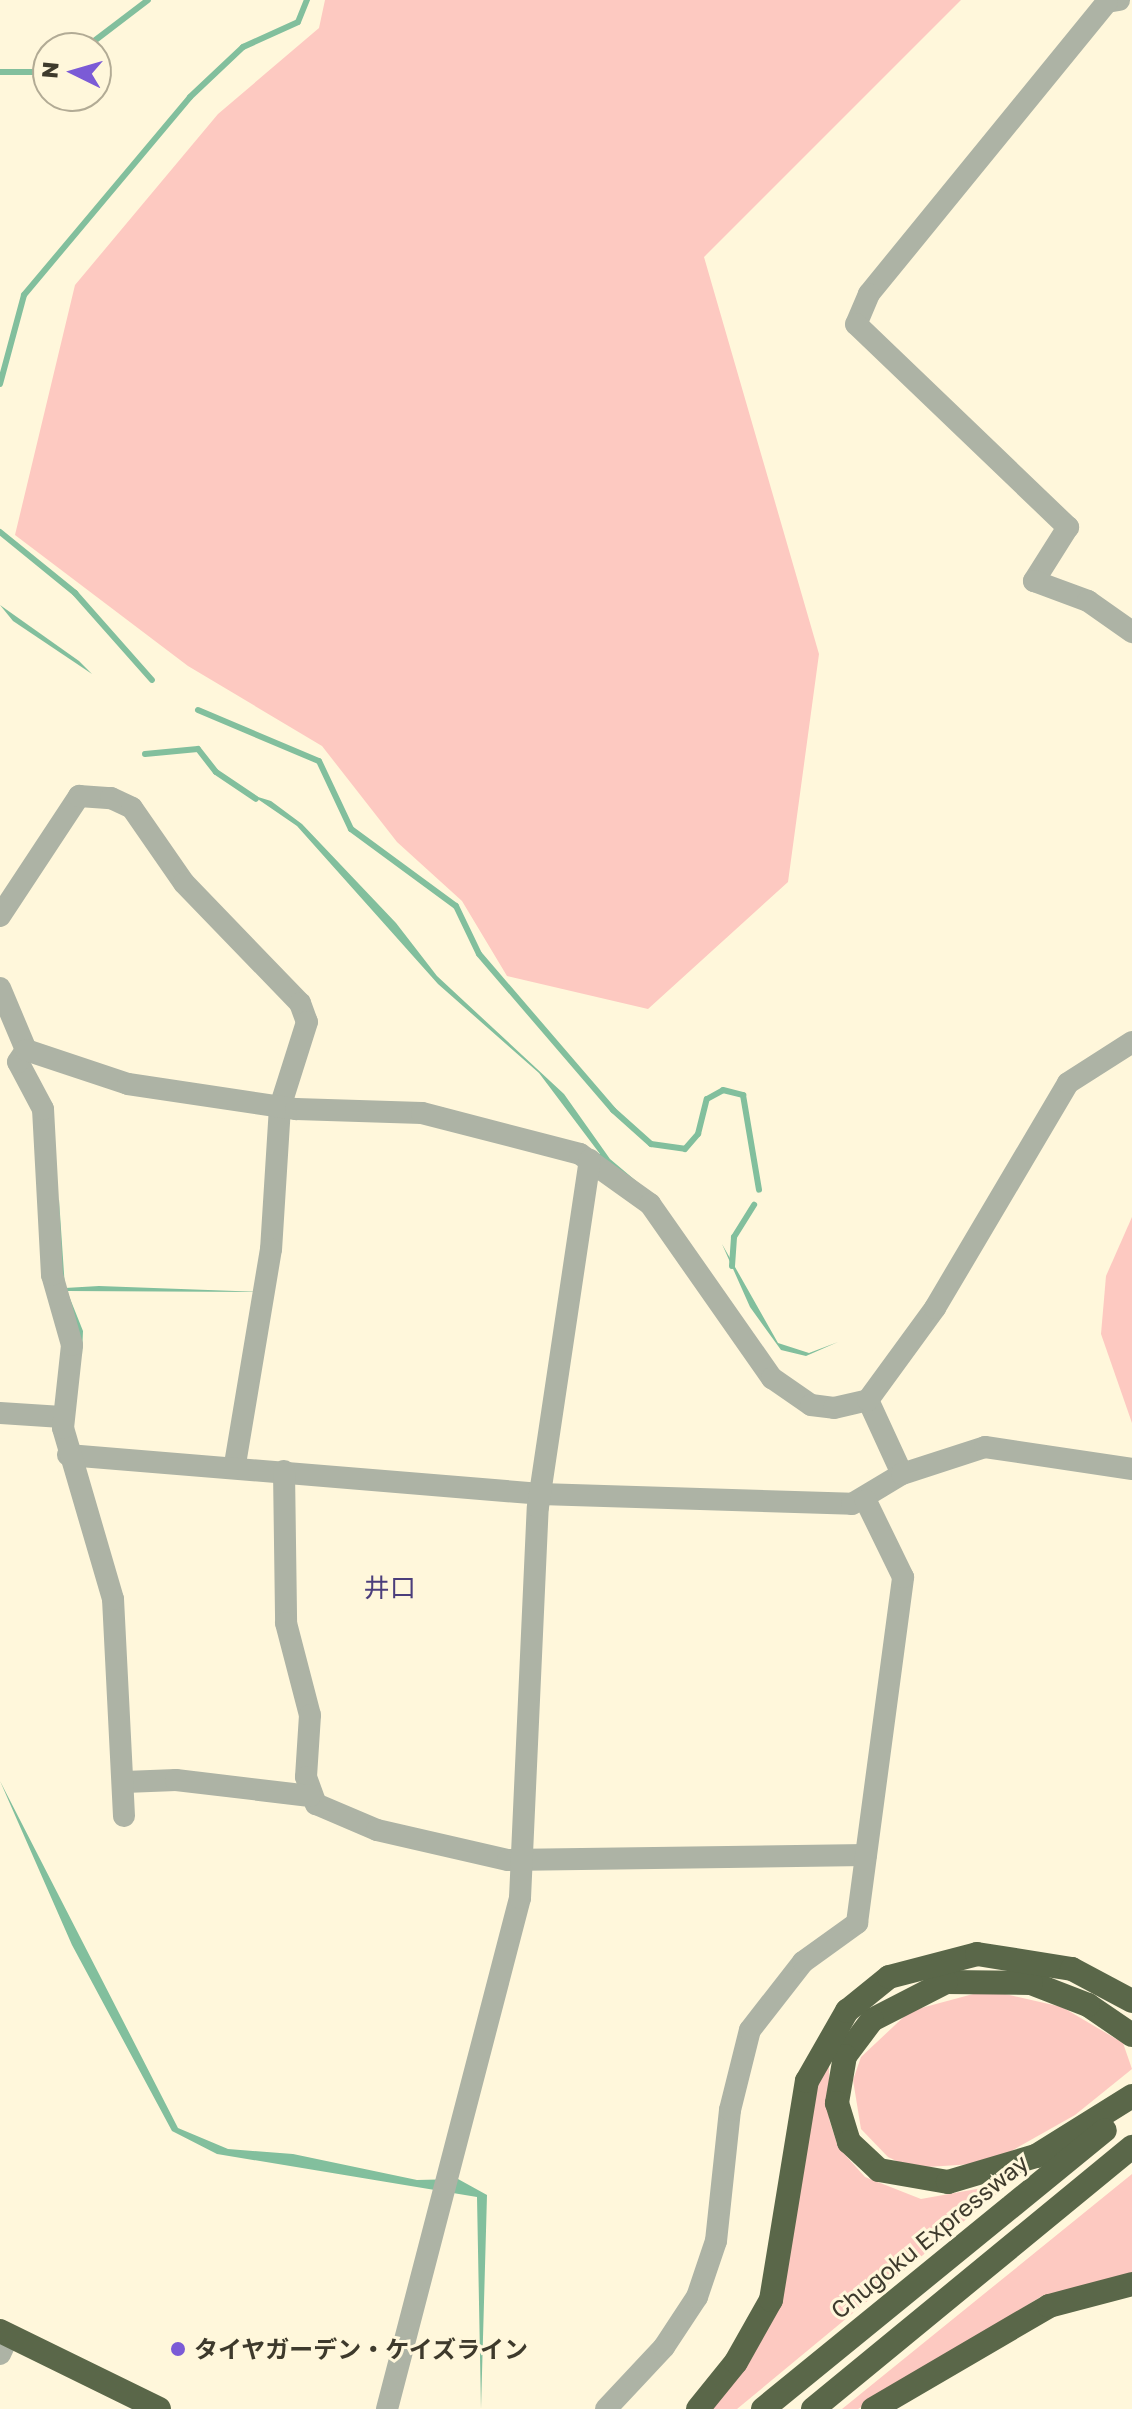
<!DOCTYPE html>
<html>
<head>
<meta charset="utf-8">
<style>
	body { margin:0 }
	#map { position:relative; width:1132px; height:2409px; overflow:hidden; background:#fff7db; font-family:"Golos Text","Noto Sans JP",sans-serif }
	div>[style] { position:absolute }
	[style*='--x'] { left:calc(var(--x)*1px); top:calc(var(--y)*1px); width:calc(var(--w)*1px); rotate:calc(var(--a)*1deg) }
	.green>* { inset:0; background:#fdc9c1 }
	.water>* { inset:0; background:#82bf9d }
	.stream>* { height:6px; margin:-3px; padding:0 3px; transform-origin:3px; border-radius:3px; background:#82bf9d }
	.minor>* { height:22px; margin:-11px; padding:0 11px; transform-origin:11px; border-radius:11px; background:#adb3a5 }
	.highway>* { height:24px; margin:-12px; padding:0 12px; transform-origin:12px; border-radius:12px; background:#5a6749 }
	.dots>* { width:22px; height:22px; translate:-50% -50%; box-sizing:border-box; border:4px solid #fff7db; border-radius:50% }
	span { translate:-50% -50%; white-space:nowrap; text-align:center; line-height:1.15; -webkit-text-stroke:6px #fff7db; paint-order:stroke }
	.street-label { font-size:24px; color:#3e3a2c }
	.poi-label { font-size:24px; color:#3e3a2c; font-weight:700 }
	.left { translate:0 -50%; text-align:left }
	.neighbourhood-label { font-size:26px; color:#4b3e7b }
	.north { position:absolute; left:32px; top:32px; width:80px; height:80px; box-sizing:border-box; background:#fff7db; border:2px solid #b2ab95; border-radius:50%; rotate:275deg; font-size:22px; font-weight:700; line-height:32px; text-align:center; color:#3e3a2c }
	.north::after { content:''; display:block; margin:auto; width:28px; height:36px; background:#7b5bd6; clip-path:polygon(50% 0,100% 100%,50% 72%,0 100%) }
</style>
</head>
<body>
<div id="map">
	<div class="green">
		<div style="clip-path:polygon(325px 0,961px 0,704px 257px,819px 654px,788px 882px,648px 1009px,507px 976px,462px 901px,397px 842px,322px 746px,188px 666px,15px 535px,75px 285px,218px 114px,319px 28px)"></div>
		<div style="clip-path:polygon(1132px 1217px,1132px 1423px,1101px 1334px,1106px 1276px)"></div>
		<div style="clip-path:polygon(988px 1990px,1062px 2007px,1123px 2043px,1132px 2069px,1075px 2115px,990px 2163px,911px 2168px,888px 2157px,861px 2129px,853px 2080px,861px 2057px,910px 2011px)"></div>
		<div style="clip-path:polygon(829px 2060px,829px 2119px,838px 2147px,865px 2177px,921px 2199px,1010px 2183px,737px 2409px,711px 2409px,752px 2358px,785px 2285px,812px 2098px)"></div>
		<div style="clip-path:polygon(1132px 2174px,1132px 2274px,1042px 2296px,858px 2409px,842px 2409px)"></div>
	</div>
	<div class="water">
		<div style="clip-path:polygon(0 605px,79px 661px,92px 674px,13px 621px)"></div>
		<div style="clip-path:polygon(252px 795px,271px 801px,302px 824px,396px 923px,437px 976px,564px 1094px,610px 1159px,654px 1196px,593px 1154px,370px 1101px,441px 1107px,600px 1154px,539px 1073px,438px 984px,297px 826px)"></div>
		<div style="clip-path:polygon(59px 1199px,65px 1288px,99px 1286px,260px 1292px,67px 1291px,83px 1331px,82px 1355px,60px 1290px)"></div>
		<div style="clip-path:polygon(722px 1244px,778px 1343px,809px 1353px,838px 1342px,806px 1356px,781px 1350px,750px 1307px)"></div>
		<div style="clip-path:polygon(0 1781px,178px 2128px,228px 2149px,293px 2154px,417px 2180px,458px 2179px,487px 2195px,481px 2409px,477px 2197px,217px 2154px,172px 2131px,72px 1945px)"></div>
	</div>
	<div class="stream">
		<div style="--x:85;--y:48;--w:79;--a:-37.3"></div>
		<div style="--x:0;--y:72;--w:48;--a:0"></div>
		<div style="--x:0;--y:384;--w:92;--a:-74.9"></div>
		<div style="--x:24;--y:295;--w:258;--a:-50"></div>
		<div style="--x:190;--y:97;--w:73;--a:-43.3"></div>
		<div style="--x:243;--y:47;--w:60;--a:-24.4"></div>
		<div style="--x:298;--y:22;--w:24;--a:-68"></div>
		<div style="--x:0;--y:532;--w:97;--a:39.1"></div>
		<div style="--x:75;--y:593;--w:116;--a:48.5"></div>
		<div style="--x:198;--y:710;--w:131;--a:22.9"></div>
		<div style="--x:319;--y:761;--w:75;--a:64.8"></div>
		<div style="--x:351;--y:829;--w:130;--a:36.3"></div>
		<div style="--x:456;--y:906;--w:53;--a:64.4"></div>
		<div style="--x:479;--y:954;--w:206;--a:49.3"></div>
		<div style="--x:613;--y:1110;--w:51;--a:41.8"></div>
		<div style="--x:651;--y:1144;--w:34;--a:8"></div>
		<div style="--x:685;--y:1149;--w:20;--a:-49"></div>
		<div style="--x:698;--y:1134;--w:36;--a:-76"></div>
		<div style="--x:707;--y:1099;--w:18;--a:-29"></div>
		<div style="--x:723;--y:1090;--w:21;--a:14"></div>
		<div style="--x:743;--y:1095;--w:96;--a:80.4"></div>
		<div style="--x:145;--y:754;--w:53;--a:-5.4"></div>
		<div style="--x:198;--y:749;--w:29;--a:52"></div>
		<div style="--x:216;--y:772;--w:48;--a:34"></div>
		<div style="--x:732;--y:1266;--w:29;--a:-86"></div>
		<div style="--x:734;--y:1237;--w:38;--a:-58"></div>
	</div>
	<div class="minor">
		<div style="--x:1119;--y:0;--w:12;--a:171"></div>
		<div style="--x:1107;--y:2;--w:377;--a:129.2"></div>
		<div style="--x:869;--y:294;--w:33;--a:113"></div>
		<div style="--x:856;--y:324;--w:294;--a:43.8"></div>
		<div style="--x:1068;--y:527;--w:64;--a:122.2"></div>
		<div style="--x:1034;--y:581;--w:58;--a:20.3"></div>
		<div style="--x:1088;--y:601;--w:54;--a:35.2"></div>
		<div style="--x:0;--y:916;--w:144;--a:-56.6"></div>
		<div style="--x:79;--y:796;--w:32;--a:4"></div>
		<div style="--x:111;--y:798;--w:23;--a:25"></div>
		<div style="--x:132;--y:808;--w:91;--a:55.3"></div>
		<div style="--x:184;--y:883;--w:167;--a:46"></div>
		<div style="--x:300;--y:1003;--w:20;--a:70"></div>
		<div style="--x:307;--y:1022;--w:89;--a:107.6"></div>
		<div style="--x:280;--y:1107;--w:142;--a:93.6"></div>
		<div style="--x:271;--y:1249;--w:217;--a:99.5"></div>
		<div style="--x:0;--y:988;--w:67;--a:67.2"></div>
		<div style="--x:868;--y:1400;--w:81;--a:65.3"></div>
		<div style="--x:0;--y:1413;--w:62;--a:3.7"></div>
		<div style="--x:68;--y:1455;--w:474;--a:4.7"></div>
		<div style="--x:540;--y:1494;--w:312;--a:1.8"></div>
		<div style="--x:852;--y:1504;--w:58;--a:-31"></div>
		<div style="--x:902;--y:1474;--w:87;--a:-18"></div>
		<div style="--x:985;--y:1447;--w:149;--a:8.5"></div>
		<div style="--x:284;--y:1471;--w:152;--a:89.2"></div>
		<div style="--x:286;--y:1623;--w:95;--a:75.4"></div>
		<div style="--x:310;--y:1715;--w:62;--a:93.7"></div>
		<div style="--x:306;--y:1777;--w:29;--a:70"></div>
		<div style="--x:316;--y:1804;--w:66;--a:23.1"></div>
		<div style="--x:377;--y:1830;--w:134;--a:12.9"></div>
		<div style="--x:508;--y:1860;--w:358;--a:-0.8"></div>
		<div style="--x:125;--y:1782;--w:51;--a:-2.2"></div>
		<div style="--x:176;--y:1780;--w:135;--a:6.8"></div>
		<div style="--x:124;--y:1816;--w:217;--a:-92.9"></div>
		<div style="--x:113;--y:1599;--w:178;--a:-106.3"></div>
		<div style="--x:63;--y:1428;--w:83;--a:-83.8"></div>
		<div style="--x:72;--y:1345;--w:73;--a:-105.9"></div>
		<div style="--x:52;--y:1275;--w:166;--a:-93.1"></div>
		<div style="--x:43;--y:1109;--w:53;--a:-118"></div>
		<div style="--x:18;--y:1062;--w:14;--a:-56"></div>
		<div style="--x:26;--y:1050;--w:108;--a:18.4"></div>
		<div style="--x:128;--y:1084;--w:170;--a:8.5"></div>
		<div style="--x:296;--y:1109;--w:126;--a:1.8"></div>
		<div style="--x:422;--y:1113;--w:163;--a:14.5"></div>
		<div style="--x:580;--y:1154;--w:86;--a:35.5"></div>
		<div style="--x:650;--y:1204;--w:213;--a:55"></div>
		<div style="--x:772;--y:1378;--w:47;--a:34.7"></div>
		<div style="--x:811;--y:1405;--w:23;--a:7"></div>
		<div style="--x:834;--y:1408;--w:35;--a:-13"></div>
		<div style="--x:868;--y:1400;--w:114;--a:-53.9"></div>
		<div style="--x:935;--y:1308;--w:261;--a:-59.4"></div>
		<div style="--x:1068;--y:1083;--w:76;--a:-32.6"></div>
		<div style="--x:0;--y:2354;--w:21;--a:-65"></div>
		<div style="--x:387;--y:2409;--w:528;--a:-75.41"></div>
		<div style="--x:520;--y:1898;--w:391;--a:-87.4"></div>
		<div style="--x:538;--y:1507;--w:351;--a:-81.5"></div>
		<div style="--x:606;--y:2409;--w:85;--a:-46.9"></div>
		<div style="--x:664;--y:2347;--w:60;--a:-56.6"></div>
		<div style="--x:697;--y:2297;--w:59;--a:-71.3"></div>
		<div style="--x:716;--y:2241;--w:132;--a:-83.9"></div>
		<div style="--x:730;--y:2110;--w:82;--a:-76"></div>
		<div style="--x:750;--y:2030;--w:86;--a:-52.1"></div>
		<div style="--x:803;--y:1962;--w:67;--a:-35.8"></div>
		<div style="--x:857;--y:1923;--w:349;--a:-82.4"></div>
		<div style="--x:903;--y:1577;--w:85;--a:-116"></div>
	</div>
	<div class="highway">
		<div style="--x:1132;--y:2035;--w:53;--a:-145.7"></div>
		<div style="--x:1088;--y:2005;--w:61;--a:-158.9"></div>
		<div style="--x:1031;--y:1983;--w:85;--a:-179.3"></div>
		<div style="--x:946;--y:1982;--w:83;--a:152.8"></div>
		<div style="--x:872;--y:2020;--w:45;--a:126.9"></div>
		<div style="--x:845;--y:2056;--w:48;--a:99.7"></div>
		<div style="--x:837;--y:2103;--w:41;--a:72.9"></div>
		<div style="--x:849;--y:2142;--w:41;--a:43"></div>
		<div style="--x:879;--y:2170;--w:70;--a:9.9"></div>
		<div style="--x:948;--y:2182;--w:92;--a:-16.5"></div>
		<div style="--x:1036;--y:2156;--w:113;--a:-32"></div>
		<div style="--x:0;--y:2331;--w:177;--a:26.1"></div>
		<div style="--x:698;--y:2409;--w:60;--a:-51"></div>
		<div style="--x:736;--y:2362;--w:71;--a:-60.6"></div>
		<div style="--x:771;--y:2300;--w:222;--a:-80.7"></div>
		<div style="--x:807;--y:2081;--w:81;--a:-60.3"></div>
		<div style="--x:847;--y:2011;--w:54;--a:-39"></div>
		<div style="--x:889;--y:1977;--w:91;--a:-14.6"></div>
		<div style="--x:977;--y:1954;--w:96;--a:9"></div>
		<div style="--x:1072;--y:1969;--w:68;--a:28.1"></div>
		<div style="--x:763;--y:2409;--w:441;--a:-39.2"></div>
		<div style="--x:813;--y:2409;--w:413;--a:-39.4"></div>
		<div style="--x:873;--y:2409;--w:204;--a:-30.3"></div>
		<div style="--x:1049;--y:2306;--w:86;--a:-14.8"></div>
	</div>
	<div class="dots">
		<div style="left:178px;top:2349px;background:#7b5bd6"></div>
	</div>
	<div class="street-label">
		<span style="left:929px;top:2236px;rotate:-39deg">Chugoku Expressway</span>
	</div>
	<div class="poi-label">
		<span class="left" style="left:194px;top:2349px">タイヤガーデン・ケイズライン</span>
	</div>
	<div class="neighbourhood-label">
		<span style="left:390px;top:1588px">井口</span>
	</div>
	<div class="north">N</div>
</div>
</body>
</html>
